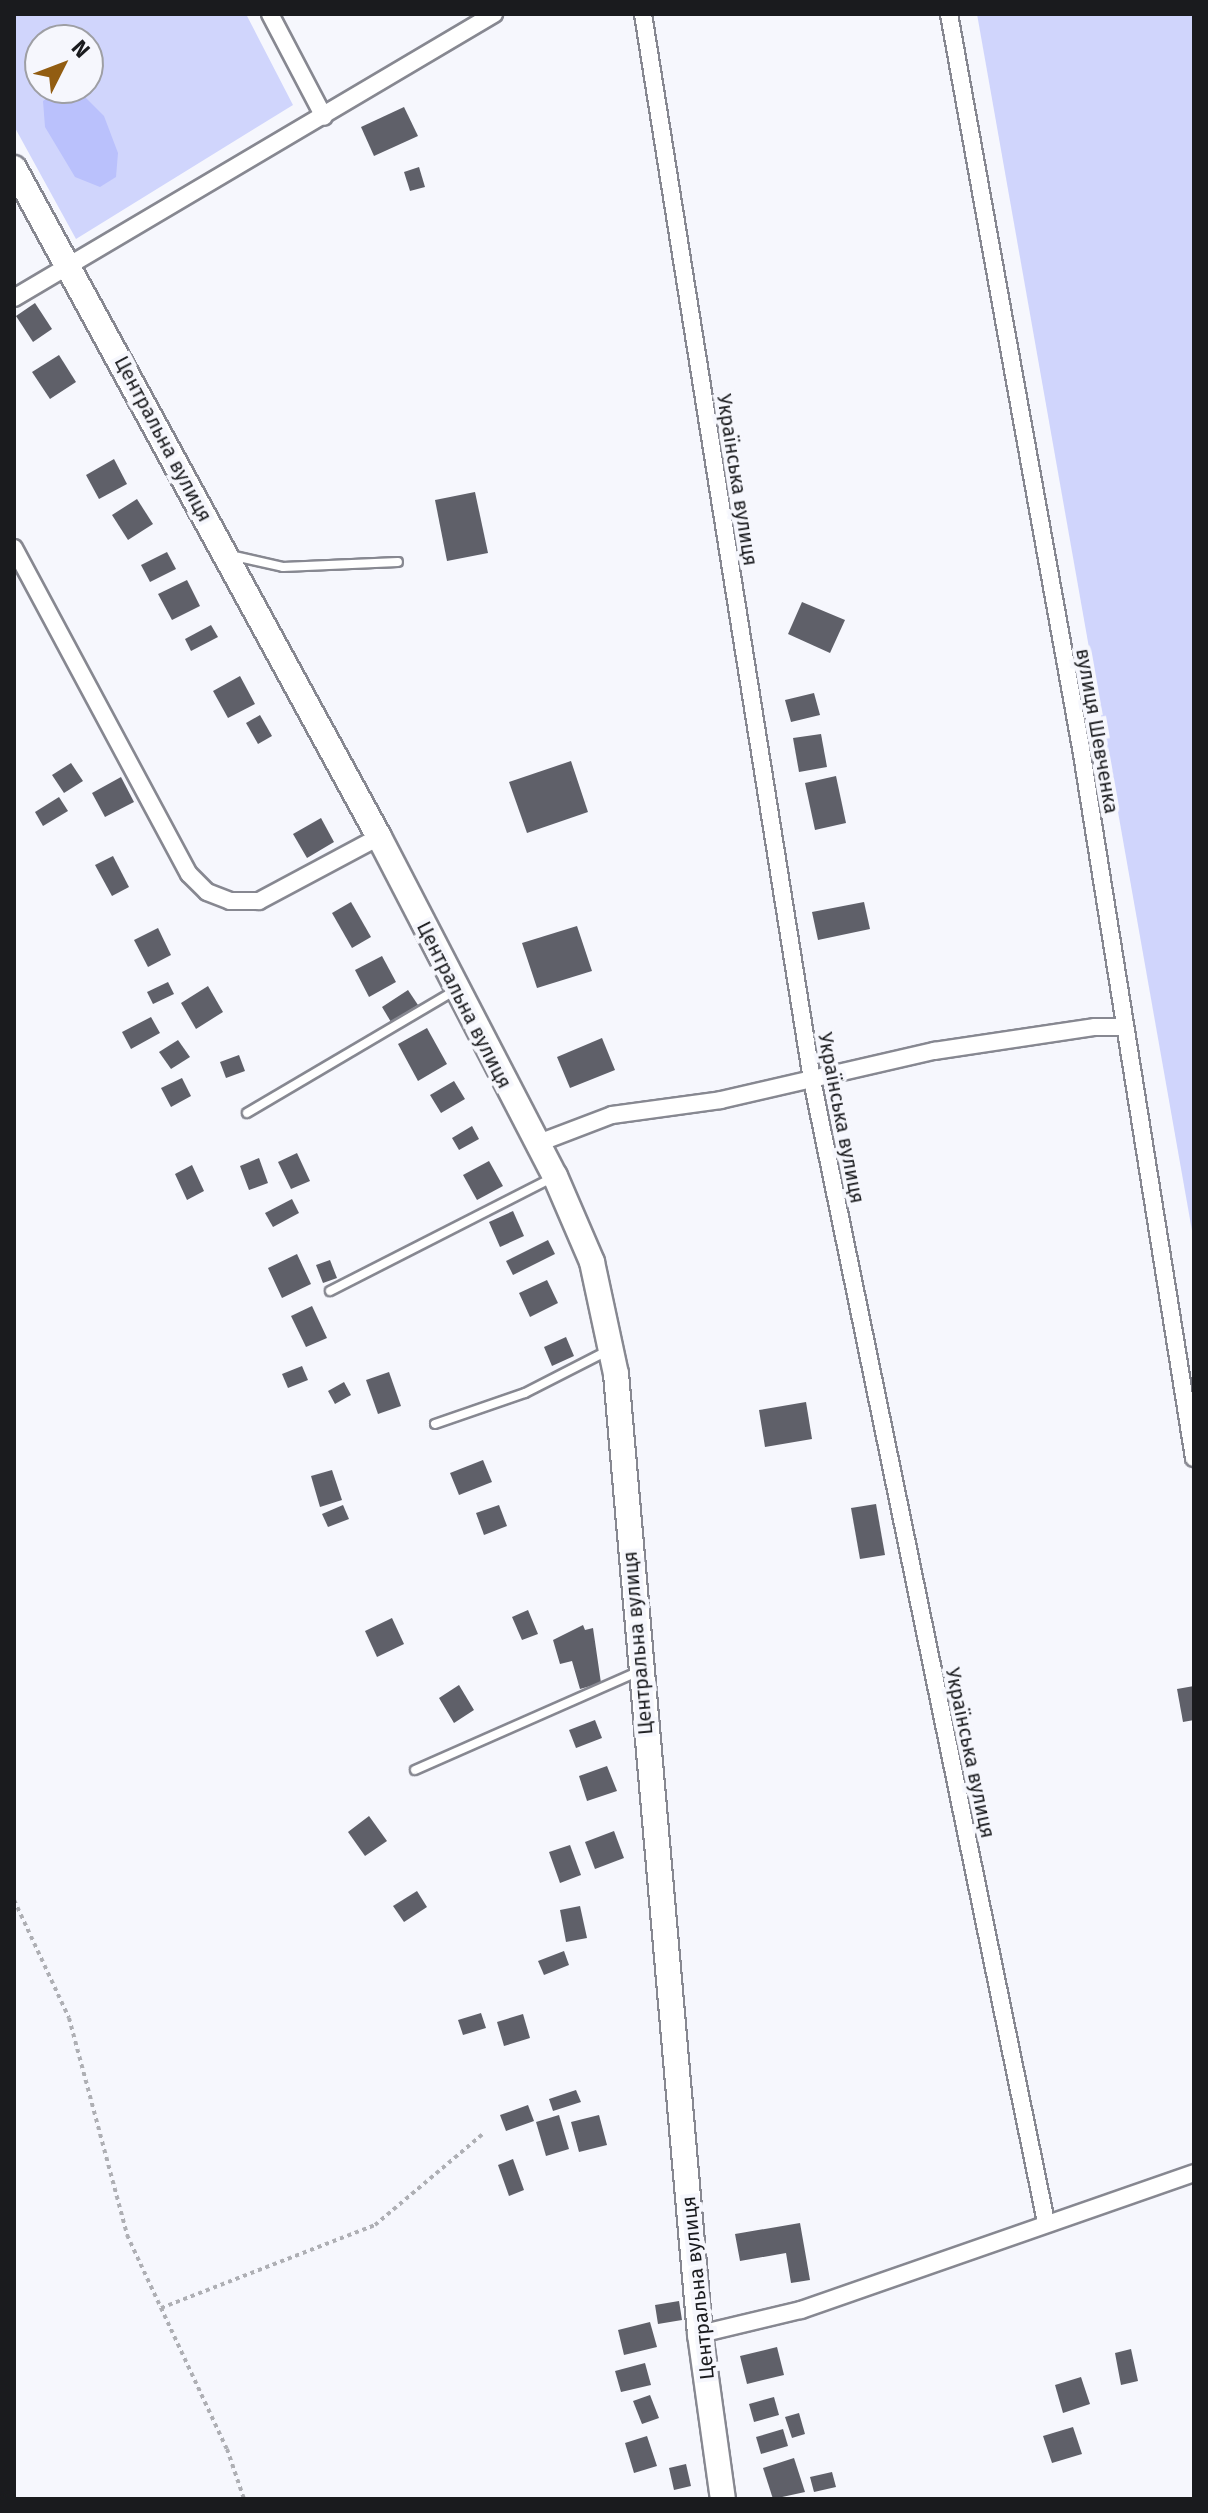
<!DOCTYPE html>
<html>
<head>
<meta charset="utf-8">
<style>
	body { margin:0 }
	#map { position:relative; width:1208px; height:2513px; overflow:hidden; background:#f6f7fd; font-family:"Fira Sans",sans-serif }
	div>[style] { position:absolute }
	[style*='--x'] { left:calc(var(--x)*1px); top:calc(var(--y)*1px); width:calc(var(--w)*1px); rotate:calc(var(--a)*1deg) }
	.green>* { inset:0; background:#d0d5fc }
	.water>* { inset:0; background:#bac1fc }
	.building>* { inset:0; background:#5f6069 }
	.path>* { height:4px; margin-top:-2px; transform-origin:0; background:repeating-linear-gradient(90deg,#aeafb4 0 4px,transparent 0 8px) }
	.roads { filter:drop-shadow(2px 0 #878891) drop-shadow(-2px 0 #878891) drop-shadow(0 2px #878891) drop-shadow(0 -2px #878891) }
	.lane>* { height:8px; margin:-4px; padding:0 4px; transform-origin:4px; border-radius:4px; background:#fff }
	.street>* { height:16px; margin:-8px; padding:0 8px; transform-origin:8px; border-radius:8px; background:#fff }
	.secondary>* { height:24px; margin:-12px; padding:0 12px; transform-origin:12px; border-radius:12px; background:#fff }
	span { translate:-50% -50%; white-space:nowrap; text-align:center; line-height:1.15; -webkit-text-stroke:8px #f6f7fd; paint-order:stroke }
	.street-label { font-size:20px; color:#1a1b1e }
	.frame { position:absolute; inset:0; border:16px solid #1a1b1e; pointer-events:none }
	.north { position:absolute; left:24px; top:24px; width:80px; height:80px; box-sizing:border-box; background:#f6f7fd; border:2px solid #9e9fa4; border-radius:50%; rotate:48deg; font-size:22px; font-weight:700; line-height:32px; text-align:center; color:#1a1b1e }
	.north::after { content:''; display:block; margin:auto; width:28px; height:36px; background:#925d12; clip-path:polygon(50% 0,100% 100%,50% 72%,0 100%) }
</style>
</head>
<body>
<div id="map">
	<div class="green">
		<div style="clip-path:polygon(evenodd,14px 14px,246px 14px,293px 105px,76px 239px,14px 126px,14px 14px,40px 40px,88px 40px,88px 88px,40px 88px,40px 40px)"></div>
		<div style="clip-path:polygon(977px 14px,1194px 14px,1194px 1242px)"></div>
	</div>
	<div class="water">
		<div style="clip-path:polygon(61px 88px,79px 91px,104px 116px,118px 153px,116px 177px,100px 187px,75px 177px,45px 127px,43px 101px)"></div>
	</div>
	<div class="building">
		<div style="clip-path:polygon(404px 107px,418px 136px,374px 156px,361px 127px)"></div>
		<div style="clip-path:polygon(419px 167px,425px 187px,410px 191px,404px 172px)"></div>
		<div style="clip-path:polygon(35px 303px,52px 329px,33px 342px,16px 316px)"></div>
		<div style="clip-path:polygon(59px 355px,76px 382px,50px 399px,32px 372px)"></div>
		<div style="clip-path:polygon(114px 459px,127px 484px,99px 499px,86px 475px)"></div>
		<div style="clip-path:polygon(475px 492px,488px 553px,447px 561px,435px 500px)"></div>
		<div style="clip-path:polygon(137px 499px,153px 524px,128px 540px,112px 515px)"></div>
		<div style="clip-path:polygon(167px 552px,176px 569px,150px 582px,141px 565px)"></div>
		<div style="clip-path:polygon(187px 580px,200px 606px,172px 620px,158px 594px)"></div>
		<div style="clip-path:polygon(802px 602px,845px 620px,830px 653px,788px 634px)"></div>
		<div style="clip-path:polygon(211px 625px,218px 637px,191px 651px,185px 639px)"></div>
		<div style="clip-path:polygon(240px 676px,255px 704px,228px 718px,213px 691px)"></div>
		<div style="clip-path:polygon(814px 693px,820px 715px,791px 722px,785px 700px)"></div>
		<div style="clip-path:polygon(260px 715px,272px 736px,258px 744px,246px 723px)"></div>
		<div style="clip-path:polygon(821px 734px,827px 767px,799px 772px,793px 738px)"></div>
		<div style="clip-path:polygon(571px 761px,588px 812px,527px 833px,509px 782px)"></div>
		<div style="clip-path:polygon(71px 763px,83px 781px,64px 793px,52px 775px)"></div>
		<div style="clip-path:polygon(836px 776px,846px 823px,815px 830px,805px 783px)"></div>
		<div style="clip-path:polygon(121px 777px,134px 802px,105px 817px,92px 793px)"></div>
		<div style="clip-path:polygon(59px 797px,68px 811px,43px 826px,35px 812px)"></div>
		<div style="clip-path:polygon(321px 818px,334px 842px,307px 858px,293px 834px)"></div>
		<div style="clip-path:polygon(113px 856px,129px 887px,112px 896px,95px 865px)"></div>
		<div style="clip-path:polygon(351px 902px,371px 937px,352px 948px,332px 913px)"></div>
		<div style="clip-path:polygon(864px 902px,870px 929px,818px 940px,812px 912px)"></div>
		<div style="clip-path:polygon(577px 926px,592px 971px,537px 988px,522px 943px)"></div>
		<div style="clip-path:polygon(158px 928px,171px 955px,148px 967px,134px 940px)"></div>
		<div style="clip-path:polygon(382px 956px,396px 982px,369px 997px,355px 970px)"></div>
		<div style="clip-path:polygon(168px 982px,174px 994px,153px 1004px,147px 992px)"></div>
		<div style="clip-path:polygon(208px 986px,223px 1012px,196px 1029px,181px 1003px)"></div>
		<div style="clip-path:polygon(408px 990px,418px 1005px,391px 1022px,382px 1007px)"></div>
		<div style="clip-path:polygon(151px 1017px,160px 1033px,131px 1049px,122px 1032px)"></div>
		<div style="clip-path:polygon(427px 1028px,447px 1064px,418px 1081px,398px 1044px)"></div>
		<div style="clip-path:polygon(602px 1038px,615px 1070px,570px 1088px,557px 1057px)"></div>
		<div style="clip-path:polygon(178px 1040px,190px 1057px,171px 1069px,159px 1052px)"></div>
		<div style="clip-path:polygon(239px 1055px,245px 1071px,226px 1078px,220px 1062px)"></div>
		<div style="clip-path:polygon(182px 1078px,191px 1096px,171px 1107px,161px 1088px)"></div>
		<div style="clip-path:polygon(454px 1081px,465px 1099px,441px 1113px,430px 1095px)"></div>
		<div style="clip-path:polygon(472px 1126px,479px 1139px,459px 1150px,452px 1138px)"></div>
		<div style="clip-path:polygon(297px 1153px,310px 1181px,291px 1189px,278px 1162px)"></div>
		<div style="clip-path:polygon(259px 1158px,268px 1183px,249px 1190px,240px 1166px)"></div>
		<div style="clip-path:polygon(489px 1161px,503px 1186px,477px 1200px,463px 1175px)"></div>
		<div style="clip-path:polygon(192px 1165px,204px 1191px,187px 1200px,175px 1174px)"></div>
		<div style="clip-path:polygon(292px 1199px,299px 1213px,273px 1227px,265px 1213px)"></div>
		<div style="clip-path:polygon(513px 1211px,524px 1236px,500px 1247px,489px 1222px)"></div>
		<div style="clip-path:polygon(548px 1240px,555px 1254px,513px 1275px,506px 1261px)"></div>
		<div style="clip-path:polygon(297px 1254px,311px 1284px,282px 1298px,268px 1268px)"></div>
		<div style="clip-path:polygon(330px 1260px,337px 1278px,323px 1283px,316px 1265px)"></div>
		<div style="clip-path:polygon(547px 1280px,558px 1303px,530px 1317px,519px 1293px)"></div>
		<div style="clip-path:polygon(312px 1306px,327px 1338px,306px 1347px,291px 1316px)"></div>
		<div style="clip-path:polygon(566px 1337px,574px 1356px,552px 1366px,544px 1347px)"></div>
		<div style="clip-path:polygon(302px 1366px,308px 1380px,288px 1388px,282px 1374px)"></div>
		<div style="clip-path:polygon(389px 1372px,401px 1406px,378px 1414px,366px 1380px)"></div>
		<div style="clip-path:polygon(344px 1382px,351px 1395px,335px 1404px,328px 1391px)"></div>
		<div style="clip-path:polygon(806px 1402px,812px 1439px,765px 1447px,759px 1410px)"></div>
		<div style="clip-path:polygon(483px 1460px,492px 1482px,459px 1495px,450px 1473px)"></div>
		<div style="clip-path:polygon(332px 1470px,342px 1500px,320px 1507px,311px 1476px)"></div>
		<div style="clip-path:polygon(876px 1504px,885px 1555px,860px 1559px,851px 1508px)"></div>
		<div style="clip-path:polygon(343px 1505px,349px 1519px,328px 1527px,322px 1514px)"></div>
		<div style="clip-path:polygon(499px 1505px,507px 1526px,484px 1535px,476px 1513px)"></div>
		<div style="clip-path:polygon(528px 1610px,538px 1634px,522px 1640px,512px 1617px)"></div>
		<div style="clip-path:polygon(392px 1618px,404px 1644px,377px 1657px,365px 1631px)"></div>
		<div style="clip-path:polygon(583px 1625px,585px 1630px,593px 1628px,601px 1683px,580px 1689px,572px 1661px,560px 1664px,553px 1640px)"></div>
		<div style="clip-path:polygon(459px 1685px,474px 1710px,454px 1723px,439px 1698px)"></div>
		<div style="clip-path:polygon(1194px 1686px,1194px 1720px,1183px 1722px,1177px 1689px)"></div>
		<div style="clip-path:polygon(595px 1720px,602px 1738px,576px 1748px,569px 1730px)"></div>
		<div style="clip-path:polygon(607px 1766px,617px 1791px,587px 1801px,579px 1776px)"></div>
		<div style="clip-path:polygon(369px 1816px,387px 1841px,365px 1856px,348px 1832px)"></div>
		<div style="clip-path:polygon(614px 1831px,624px 1858px,595px 1869px,585px 1842px)"></div>
		<div style="clip-path:polygon(570px 1845px,581px 1875px,560px 1883px,549px 1852px)"></div>
		<div style="clip-path:polygon(417px 1891px,427px 1907px,404px 1922px,393px 1906px)"></div>
		<div style="clip-path:polygon(580px 1906px,587px 1938px,566px 1942px,560px 1910px)"></div>
		<div style="clip-path:polygon(564px 1951px,569px 1965px,544px 1975px,538px 1961px)"></div>
		<div style="clip-path:polygon(481px 2013px,486px 2028px,463px 2035px,458px 2020px)"></div>
		<div style="clip-path:polygon(523px 2014px,530px 2038px,504px 2046px,497px 2022px)"></div>
		<div style="clip-path:polygon(576px 2090px,581px 2102px,553px 2111px,549px 2099px)"></div>
		<div style="clip-path:polygon(528px 2105px,534px 2121px,506px 2131px,500px 2115px)"></div>
		<div style="clip-path:polygon(559px 2115px,569px 2149px,546px 2156px,536px 2122px)"></div>
		<div style="clip-path:polygon(599px 2115px,607px 2145px,579px 2152px,571px 2122px)"></div>
		<div style="clip-path:polygon(513px 2159px,524px 2190px,509px 2196px,498px 2165px)"></div>
		<div style="clip-path:polygon(800px 2223px,810px 2280px,791px 2283px,786px 2253px,740px 2261px,735px 2234px)"></div>
		<div style="clip-path:polygon(679px 2301px,682px 2320px,658px 2324px,655px 2305px)"></div>
		<div style="clip-path:polygon(650px 2322px,657px 2347px,624px 2355px,618px 2330px)"></div>
		<div style="clip-path:polygon(777px 2347px,784px 2375px,747px 2384px,740px 2356px)"></div>
		<div style="clip-path:polygon(1131px 2349px,1138px 2381px,1121px 2385px,1115px 2353px)"></div>
		<div style="clip-path:polygon(645px 2363px,651px 2385px,621px 2392px,615px 2371px)"></div>
		<div style="clip-path:polygon(1081px 2377px,1090px 2404px,1063px 2413px,1055px 2385px)"></div>
		<div style="clip-path:polygon(650px 2395px,659px 2418px,642px 2424px,633px 2401px)"></div>
		<div style="clip-path:polygon(774px 2397px,779px 2415px,754px 2422px,749px 2404px)"></div>
		<div style="clip-path:polygon(799px 2413px,805px 2434px,792px 2438px,785px 2417px)"></div>
		<div style="clip-path:polygon(1073px 2427px,1082px 2454px,1052px 2463px,1043px 2436px)"></div>
		<div style="clip-path:polygon(783px 2429px,788px 2446px,761px 2454px,756px 2437px)"></div>
		<div style="clip-path:polygon(647px 2436px,657px 2466px,634px 2473px,625px 2443px)"></div>
		<div style="clip-path:polygon(794px 2458px,805px 2492px,773px 2499px,763px 2468px)"></div>
		<div style="clip-path:polygon(686px 2464px,691px 2486px,674px 2490px,669px 2468px)"></div>
		<div style="clip-path:polygon(832px 2472px,836px 2487px,814px 2492px,810px 2477px)"></div>
	</div>
	<div class="path">
		<div style="--x:14;--y:1900;--w:130;--a:65"></div>
		<div style="--x:69;--y:2018;--w:225;--a:75"></div>
		<div style="--x:127;--y:2235;--w:236;--a:65"></div>
		<div style="--x:227;--y:2449;--w:53;--a:71.2"></div>
		<div style="--x:161;--y:2308;--w:230;--a:-21.2"></div>
		<div style="--x:375;--y:2225;--w:143;--a:-40.2"></div>
	</div>
	<div class="roads">
		<div class="lane">
			<div style="--x:230;--y:555;--w:54;--a:12.8"></div>
			<div style="--x:283;--y:567;--w:115;--a:-2.5"></div>
			<div style="--x:247;--y:1113;--w:243;--a:-30.5"></div>
			<div style="--x:330;--y:1291;--w:251;--a:-27"></div>
			<div style="--x:435;--y:1424;--w:95;--a:-19"></div>
			<div style="--x:525;--y:1393;--w:92;--a:-27.1"></div>
			<div style="--x:415;--y:1770;--w:243;--a:-23.8"></div>
		</div>
		<div class="street">
			<div style="--x:270;--y:14;--w:116;--a:62.3"></div>
			<div style="--x:643;--y:14;--w:1079;--a:80.99"></div>
			<div style="--x:812;--y:1080;--w:1166;--a:78.42"></div>
			<div style="--x:949;--y:14;--w:746;--a:79.81"></div>
			<div style="--x:1081;--y:748;--w:719;--a:80.96"></div>
			<div style="--x:14;--y:298;--w:558;--a:-30.61"></div>
			<div style="--x:14;--y:548;--w:370;--a:61.8"></div>
			<div style="--x:189;--y:874;--w:25;--a:45"></div>
			<div style="--x:207;--y:892;--w:25;--a:21"></div>
			<div style="--x:230;--y:901;--w:29;--a:0"></div>
			<div style="--x:259;--y:901;--w:136;--a:-28.1"></div>
			<div style="--x:536;--y:1144;--w:81;--a:-20.9"></div>
			<div style="--x:612;--y:1115;--w:110;--a:-7.8"></div>
			<div style="--x:721;--y:1100;--w:219;--a:-13"></div>
			<div style="--x:934;--y:1051;--w:163;--a:-8.5"></div>
			<div style="--x:1095;--y:1027;--w:30;--a:0"></div>
			<div style="--x:700;--y:2334;--w:104;--a:-13.4"></div>
			<div style="--x:801;--y:2310;--w:416;--a:-19.2"></div>
		</div>
		<div class="secondary">
			<div style="--x:14;--y:168;--w:762;--a:61.38"></div>
			<div style="--x:379;--y:837;--w:382;--a:62.6"></div>
			<div style="--x:555;--y:1176;--w:94;--a:66.7"></div>
			<div style="--x:592;--y:1262;--w:115;--a:77.9"></div>
			<div style="--x:616;--y:1374;--w:964;--a:85"></div>
			<div style="--x:700;--y:2334;--w:167;--a:82.1"></div>
		</div>
	</div>
	<div class="street-label">
		<span style="left:163px;top:439px;rotate:62deg">Центральна вулиця</span>
		<span style="left:737px;top:480px;rotate:81deg">Українська вулиця</span>
		<span style="left:1097px;top:731px;rotate:80deg">вулиця Шевченка</span>
		<span style="left:464px;top:1005px;rotate:63deg">Центральна вулиця</span>
		<span style="left:841px;top:1118px;rotate:79deg">Українська вулиця</span>
		<span style="left:638px;top:1643px;rotate:-95deg">Центральна вулиця</span>
		<span style="left:970px;top:1753px;rotate:78deg">Українська вулиця</span>
		<span style="left:698px;top:2288px;rotate:-96deg">Центральна вулиця</span>
	</div>
	<div class="frame"></div>
	<div class="north">N</div>
</div>
</body>
</html>
